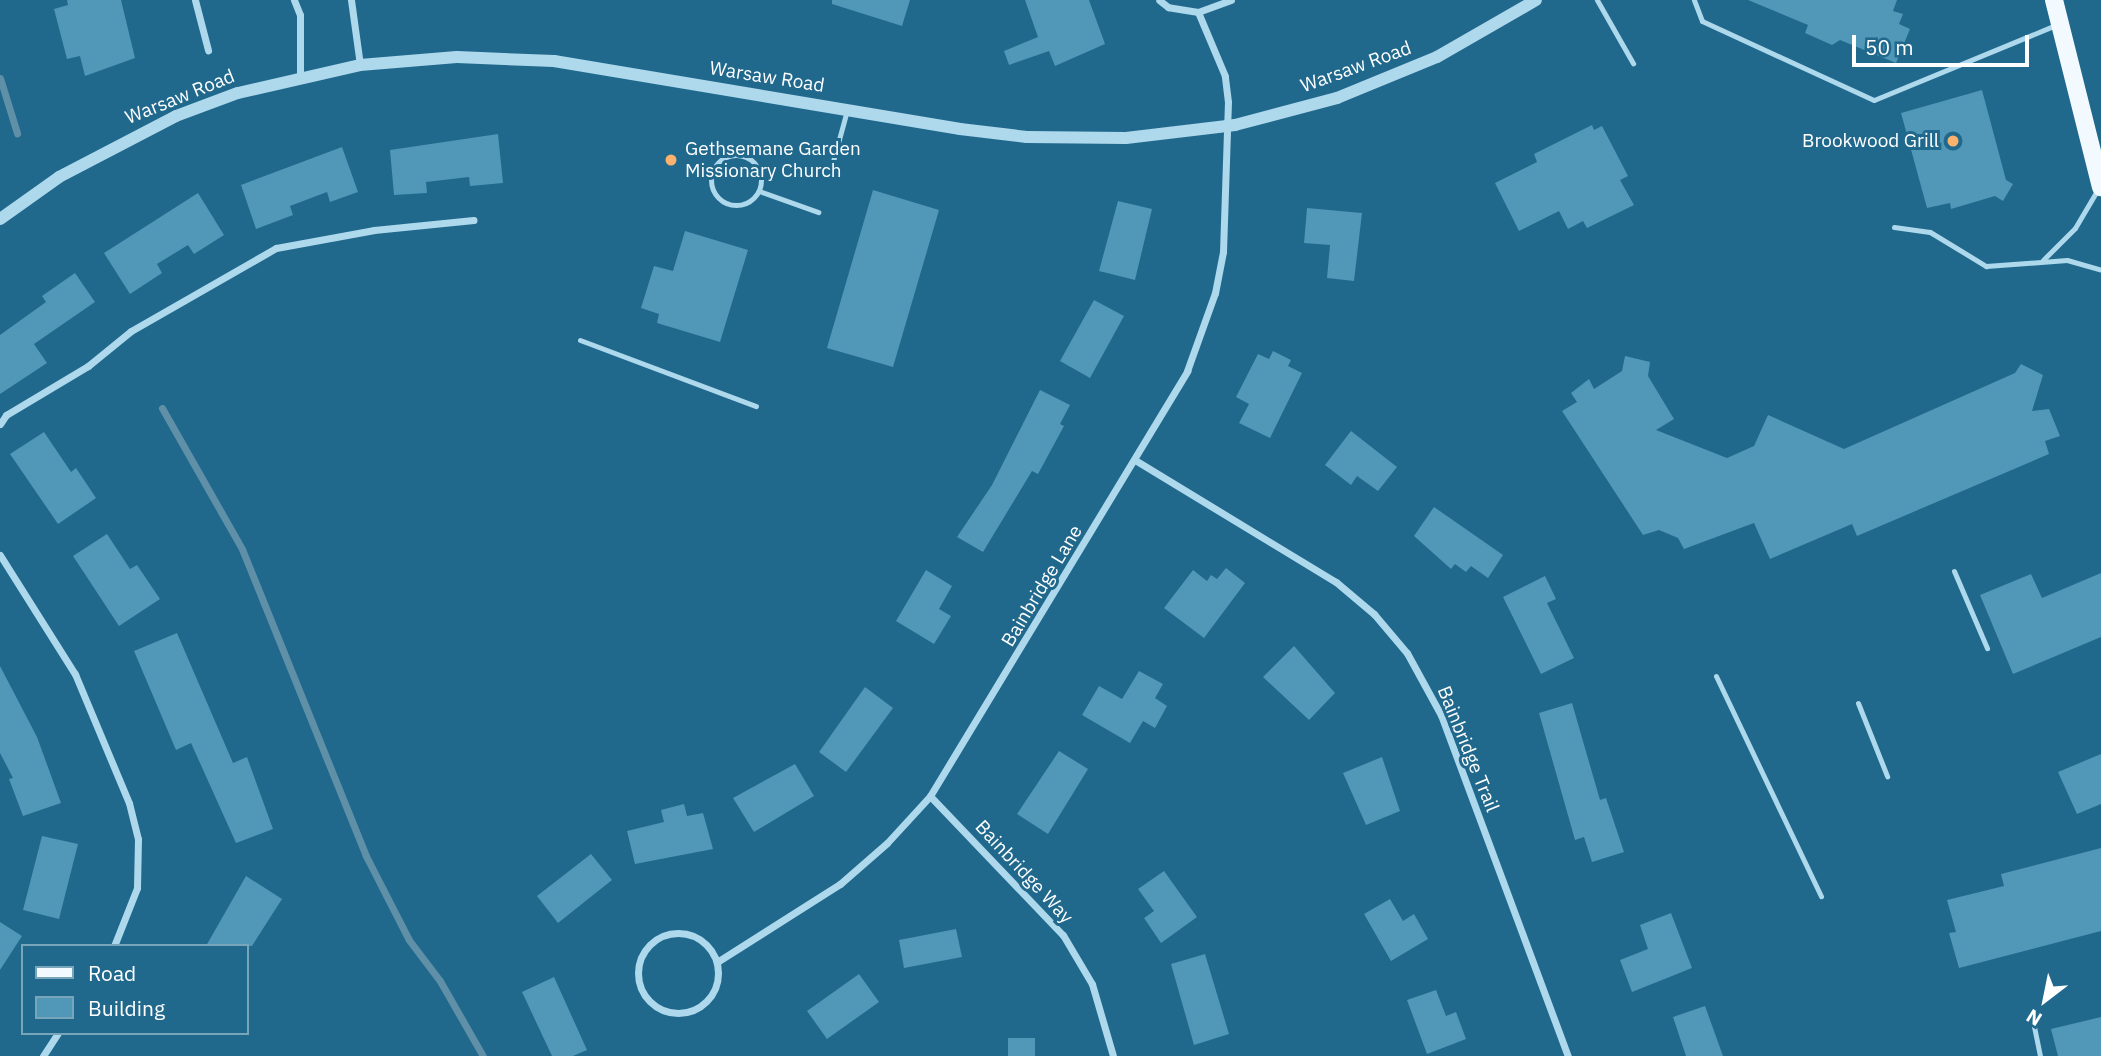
<!DOCTYPE html>
<html>
<head>
<meta charset="utf-8">
<style>
	body { margin:0 }
	#map { position:relative; width:2101px; height:1056px; overflow:hidden; background:#20698d; font-family:"IBM Plex Sans",sans-serif }
	div>[style] { position:absolute }
	[style*='--x'] { left:calc(var(--x)*1px); top:calc(var(--y)*1px); width:calc(var(--w)*1px); rotate:calc(var(--a)*1deg) }
	.stream>* { height:7px; margin:-3.5px; padding:0 3.5px; transform-origin:3.5px; border-radius:3.5px; background:#6090a8 }
	.building>* { inset:0; background:#5097b8 }
	.service>* { height:5px; margin:-2.5px; padding:0 2.5px; transform-origin:2.5px; border-radius:2.5px; background:#aed8ec }
	.service>.ring { margin:-2.5px; padding:0; box-sizing:content-box; background:none; border:5px solid #aed8ec; border-radius:50% }
	.minor>* { height:7px; margin:-3.5px; padding:0 3.5px; transform-origin:3.5px; border-radius:3.5px; background:#aed8ec }
	.minor>.ring { margin:-3.5px; padding:0; box-sizing:content-box; background:none; border:7px solid #aed8ec; border-radius:50% }
	.tertiary>* { height:12px; margin:-6px; padding:0 6px; transform-origin:6px; border-radius:6px; background:#aed8ec }
	.primary>* { height:18px; margin:-9px; padding:0 9px; transform-origin:9px; border-radius:9px; background:#f3faff }
	.dots>* { width:19px; height:19px; translate:-50% -50%; box-sizing:border-box; border:4px solid #20698d; border-radius:50% }
	span { translate:-50% -50%; white-space:nowrap; text-align:center; line-height:1.15; -webkit-text-stroke:6px #20698d; paint-order:stroke }
	.street-label { font-size:19px; color:#fff }
	.poi-label { font-size:19px; color:#fff }
	.right { translate:-100% -50%; text-align:right }
	.left { translate:0 -50%; text-align:left }
	.legend { position:absolute; left:21px; top:944px; width:228px; height:91px; box-sizing:border-box; background:#20698d; border:2px solid #79a5bb; margin:0; padding:9px 12px; list-style:none; font-size:21px; color:#fff }
	.legend li { display:flex; align-items:center; gap:14px; height:35px }
	.legend b { width:35px; border:2px solid #79a5bb }
	.north { position:absolute; left:2010px; top:965px; width:70px; height:70px; -webkit-text-stroke:5px #20698d; paint-order:stroke; rotate:212deg; font-size:19px; font-weight:700; line-height:28px; text-align:center; color:#fff }
	.north::after { content:''; display:block; margin:auto; width:24px; height:32px; background:#fff; clip-path:polygon(50% 0,100% 100%,50% 72%,0 100%) }
	.scale { position:absolute; left:1852px; top:35px; width:177px; height:32px; box-sizing:border-box; border:4px solid #fff; border-top:0; padding-left:9px; font-size:21px; line-height:24px; white-space:nowrap; color:#fff; -webkit-text-stroke:5px #20698d; paint-order:stroke }
</style>
</head>
<body>
<div id="map">
	<div class="stream">
		<div style="--x:0;--y:78;--w:58;--a:72.8"></div>
		<div style="--x:162;--y:408;--w:162;--a:60.4"></div>
		<div style="--x:242;--y:549;--w:331;--a:68"></div>
		<div style="--x:366;--y:856;--w:94;--a:62.9"></div>
		<div style="--x:409;--y:940;--w:51;--a:52.9"></div>
		<div style="--x:440;--y:981;--w:86;--a:60.2"></div>
	</div>
	<div class="building">
		<div style="clip-path:polygon(67px 0,121px 0,135px 58px,85px 76px,80px 56px,67px 59px,54px 9px,68px 5px)"></div>
		<div style="clip-path:polygon(832px 0,910px 0,902px 26px,832px 4px)"></div>
		<div style="clip-path:polygon(1025px 0,1089px 0,1105px 44px,1055px 66px,1049px 51px,1009px 65px,1004px 51px,1038px 37px)"></div>
		<div style="clip-path:polygon(1748px 0,1897px 0,1893px 11px,1903px 14px,1899px 24px,1910px 29px,1896px 63px,1840px 40px,1832px 45px,1805px 33px,1808px 25px)"></div>
		<div style="clip-path:polygon(1982px 90px,2006px 180px,2013px 184px,2003px 201px,1995px 196px,1951px 209px,1950px 203px,1927px 208px,1901px 113px)"></div>
		<div style="clip-path:polygon(1592px 125px,1594px 130px,1602px 126px,1628px 176px,1620px 180px,1634px 205px,1587px 228px,1583px 221px,1568px 229px,1559px 211px,1519px 231px,1495px 183px,1537px 162px,1534px 154px)"></div>
		<div style="clip-path:polygon(498px 134px,503px 183px,470px 186px,469px 177px,426px 182px,427px 193px,394px 195px,390px 150px)"></div>
		<div style="clip-path:polygon(342px 147px,358px 192px,330px 202px,327px 192px,290px 206px,293px 215px,256px 229px,241px 185px)"></div>
		<div style="clip-path:polygon(873px 190px,939px 210px,893px 367px,827px 348px)"></div>
		<div style="clip-path:polygon(198px 193px,224px 235px,194px 254px,188px 245px,157px 264px,162px 273px,130px 294px,104px 253px)"></div>
		<div style="clip-path:polygon(1118px 201px,1152px 209px,1135px 280px,1099px 271px)"></div>
		<div style="clip-path:polygon(1307px 208px,1362px 213px,1354px 281px,1327px 278px,1330px 245px,1304px 243px)"></div>
		<div style="clip-path:polygon(685px 231px,748px 250px,720px 342px,657px 323px,659px 314px,641px 308px,654px 266px,673px 271px)"></div>
		<div style="clip-path:polygon(75px 273px,95px 302px,34px 344px,47px 363px,0 394px,0 335px,46px 302px,42px 296px)"></div>
		<div style="clip-path:polygon(1094px 300px,1124px 316px,1090px 378px,1060px 361px)"></div>
		<div style="clip-path:polygon(1273px 351px,1291px 360px,1288px 366px,1302px 373px,1270px 438px,1239px 423px,1249px 404px,1236px 397px,1258px 354px,1269px 359px)"></div>
		<div style="clip-path:polygon(1625px 356px,1650px 362px,1648px 376px,1674px 419px,1656px 430px,1727px 458px,1754px 446px,1768px 415px,1844px 449px,2015px 373px,2021px 364px,2043px 375px,2032px 411px,2049px 409px,2060px 436px,2045px 441px,2049px 454px,1857px 536px,1852px 524px,1770px 559px,1754px 523px,1684px 549px,1678px 538px,1659px 530px,1643px 535px,1562px 411px,1577px 402px,1571px 393px,1589px 379px,1594px 389px,1622px 371px)"></div>
		<div style="clip-path:polygon(1040px 390px,1070px 405px,1060px 424px,1064px 426px,1038px 474px,1032px 471px,983px 552px,957px 537px,992px 485px)"></div>
		<div style="clip-path:polygon(1351px 431px,1397px 467px,1378px 491px,1357px 476px,1351px 485px,1325px 465px)"></div>
		<div style="clip-path:polygon(44px 432px,71px 472px,76px 468px,96px 498px,58px 524px,10px 454px)"></div>
		<div style="clip-path:polygon(1434px 507px,1503px 555px,1488px 578px,1471px 566px,1466px 572px,1455px 564px,1451px 569px,1414px 536px)"></div>
		<div style="clip-path:polygon(107px 534px,130px 569px,137px 565px,160px 599px,119px 626px,73px 556px)"></div>
		<div style="clip-path:polygon(1226px 568px,1245px 583px,1204px 638px,1164px 608px,1193px 570px,1207px 581px,1211px 575px,1217px 579px)"></div>
		<div style="clip-path:polygon(926px 570px,952px 586px,939px 609px,951px 616px,934px 644px,896px 621px)"></div>
		<div style="clip-path:polygon(2101px 573px,2101px 637px,2013px 674px,1980px 595px,2031px 574px,2042px 598px)"></div>
		<div style="clip-path:polygon(1545px 576px,1556px 599px,1547px 603px,1574px 658px,1541px 674px,1503px 597px)"></div>
		<div style="clip-path:polygon(177px 633px,233px 763px,247px 757px,273px 829px,236px 843px,191px 743px,176px 750px,134px 651px)"></div>
		<div style="clip-path:polygon(1294px 646px,1335px 693px,1309px 720px,1263px 677px)"></div>
		<div style="clip-path:polygon(0 666px,37px 737px,61px 803px,23px 816px,9px 779px,13px 778px,0 753px)"></div>
		<div style="clip-path:polygon(1139px 671px,1163px 684px,1155px 698px,1167px 706px,1155px 728px,1143px 721px,1130px 743px,1082px 715px,1099px 686px,1122px 699px)"></div>
		<div style="clip-path:polygon(865px 687px,893px 708px,846px 772px,819px 752px)"></div>
		<div style="clip-path:polygon(1572px 703px,1600px 800px,1606px 798px,1624px 852px,1592px 862px,1584px 837px,1575px 840px,1539px 713px)"></div>
		<div style="clip-path:polygon(1059px 751px,1088px 769px,1048px 834px,1017px 814px)"></div>
		<div style="clip-path:polygon(2101px 754px,2101px 804px,2077px 814px,2058px 772px)"></div>
		<div style="clip-path:polygon(1382px 757px,1400px 811px,1366px 825px,1343px 773px)"></div>
		<div style="clip-path:polygon(795px 764px,814px 796px,754px 832px,733px 798px)"></div>
		<div style="clip-path:polygon(684px 804px,687px 816px,703px 813px,713px 849px,635px 864px,627px 831px,664px 822px,661px 810px)"></div>
		<div style="clip-path:polygon(42px 836px,78px 844px,59px 919px,23px 910px)"></div>
		<div style="clip-path:polygon(2101px 848px,2101px 931px,1959px 968px,1949px 933px,1956px 932px,1947px 900px,2004px 886px,2001px 874px)"></div>
		<div style="clip-path:polygon(591px 854px,612px 880px,558px 923px,537px 896px)"></div>
		<div style="clip-path:polygon(1164px 871px,1197px 917px,1161px 943px,1144px 918px,1154px 911px,1138px 889px)"></div>
		<div style="clip-path:polygon(246px 876px,282px 899px,252px 946px,206px 946px)"></div>
		<div style="clip-path:polygon(1390px 899px,1403px 921px,1414px 914px,1428px 939px,1391px 961px,1364px 914px)"></div>
		<div style="clip-path:polygon(1671px 913px,1692px 968px,1632px 992px,1620px 960px,1648px 949px,1640px 925px)"></div>
		<div style="clip-path:polygon(0 922px,22px 936px,0 970px)"></div>
		<div style="clip-path:polygon(956px 929px,962px 957px,904px 968px,899px 940px)"></div>
		<div style="clip-path:polygon(1205px 954px,1229px 1034px,1194px 1045px,1171px 964px)"></div>
		<div style="clip-path:polygon(859px 974px,879px 1002px,827px 1039px,807px 1011px)"></div>
		<div style="clip-path:polygon(554px 977px,587px 1050px,573px 1056px,552px 1056px,522px 992px)"></div>
		<div style="clip-path:polygon(1436px 990px,1446px 1016px,1456px 1012px,1466px 1039px,1427px 1054px,1407px 1000px)"></div>
		<div style="clip-path:polygon(1705px 1006px,1723px 1056px,1686px 1056px,1673px 1017px)"></div>
		<div style="clip-path:polygon(2101px 1017px,2101px 1056px,2058px 1056px,2051px 1029px)"></div>
		<div style="clip-path:polygon(1008px 1038px,1035px 1038px,1035px 1056px,1008px 1056px)"></div>
	</div>
	<div class="service">
		<div style="--x:1597;--y:0;--w:73;--a:60.3"></div>
		<div style="--x:1694;--y:0;--w:22;--a:69"></div>
		<div style="--x:1702;--y:21;--w:189;--a:24.7"></div>
		<div style="--x:1874;--y:100;--w:197;--a:-22.4"></div>
		<div class="ring" style="left:711px;top:155px;width:45px;height:45px"></div>
		<div style="--x:829;--y:176;--w:68;--a:-74.7"></div>
		<div style="--x:759;--y:191;--w:63;--a:19.6"></div>
		<div style="--x:1894;--y:227;--w:36;--a:8"></div>
		<div style="--x:1930;--y:232;--w:66;--a:31.3"></div>
		<div style="--x:1986;--y:266;--w:81;--a:-4.2"></div>
		<div style="--x:2067;--y:260;--w:35;--a:16"></div>
		<div style="--x:2043;--y:260;--w:45;--a:-45"></div>
		<div style="--x:2075;--y:228;--w:45;--a:-59.5"></div>
		<div style="--x:580;--y:340;--w:188;--a:20.6"></div>
		<div style="--x:1954;--y:571;--w:84;--a:66.8"></div>
		<div style="--x:1716;--y:676;--w:244;--a:64.5"></div>
		<div style="--x:1858;--y:703;--w:79;--a:68.3"></div>
		<div style="--x:2031;--y:1012;--w:45;--a:78.4"></div>
	</div>
	<div class="minor">
		<div style="--x:195;--y:0;--w:52;--a:75.4"></div>
		<div style="--x:294;--y:0;--w:16;--a:68"></div>
		<div style="--x:300;--y:15;--w:61;--a:90"></div>
		<div style="--x:351;--y:0;--w:66;--a:82.1"></div>
		<div style="--x:1198;--y:12;--w:35;--a:-20"></div>
		<div style="--x:0;--y:424;--w:11;--a:-56"></div>
		<div style="--x:6;--y:415;--w:96;--a:-30.9"></div>
		<div style="--x:88;--y:366;--w:55;--a:-39.1"></div>
		<div style="--x:131;--y:331;--w:167;--a:-29.8"></div>
		<div style="--x:276;--y:248;--w:100;--a:-10.4"></div>
		<div style="--x:374;--y:230;--w:100;--a:-5.7"></div>
		<div style="--x:1135;--y:460;--w:235;--a:31.3"></div>
		<div style="--x:1336;--y:582;--w:50;--a:40.1"></div>
		<div style="--x:1374;--y:614;--w:51;--a:49.8"></div>
		<div style="--x:1407;--y:653;--w:71;--a:61.3"></div>
		<div style="--x:1441;--y:715;--w:364;--a:69.6"></div>
		<div style="--x:0;--y:555;--w:141;--a:57.8"></div>
		<div style="--x:75;--y:674;--w:140;--a:67.3"></div>
		<div style="--x:129;--y:803;--w:37;--a:76"></div>
		<div style="--x:138;--y:839;--w:49;--a:91.2"></div>
		<div style="--x:137;--y:888;--w:62;--a:111.6"></div>
		<div style="--x:930;--y:796;--w:192;--a:46.3"></div>
		<div style="--x:1063;--y:935;--w:57;--a:59.4"></div>
		<div style="--x:1092;--y:984;--w:75;--a:73.7"></div>
		<div class="ring" style="left:638px;top:933px;width:73px;height:73px"></div>
		<div style="--x:717;--y:962;--w:146;--a:-32.4"></div>
		<div style="--x:840;--y:884;--w:62;--a:-41.1"></div>
		<div style="--x:887;--y:843;--w:64;--a:-47.5"></div>
		<div style="--x:930;--y:796;--w:497;--a:-58.8"></div>
		<div style="--x:1187;--y:371;--w:83;--a:-70.3"></div>
		<div style="--x:1215;--y:293;--w:42;--a:-79"></div>
		<div style="--x:1223;--y:252;--w:150;--a:-88.1"></div>
		<div style="--x:1228;--y:102;--w:26;--a:-97"></div>
		<div style="--x:1225;--y:76;--w:69;--a:-112.9"></div>
		<div style="--x:1198;--y:12;--w:30;--a:-171"></div>
		<div style="--x:1168;--y:7;--w:11;--a:-142"></div>
		<div style="--x:43;--y:1056;--w:27;--a:-57"></div>
	</div>
	<div class="tertiary">
		<div style="--x:0;--y:219;--w:72;--a:-35.4"></div>
		<div style="--x:59;--y:177;--w:132;--a:-27.5"></div>
		<div style="--x:176;--y:116;--w:66;--a:-20.4"></div>
		<div style="--x:238;--y:93;--w:125;--a:-12.9"></div>
		<div style="--x:360;--y:65;--w:97;--a:-4.7"></div>
		<div style="--x:457;--y:57;--w:97;--a:2.4"></div>
		<div style="--x:554;--y:61;--w:412;--a:9.5"></div>
		<div style="--x:960;--y:129;--w:67;--a:6.8"></div>
		<div style="--x:1027;--y:137;--w:99;--a:0.6"></div>
		<div style="--x:1126;--y:138;--w:110;--a:-6.8"></div>
		<div style="--x:1235;--y:125;--w:106;--a:-14.8"></div>
		<div style="--x:1337;--y:98;--w:108;--a:-22.3"></div>
		<div style="--x:1437;--y:57;--w:114;--a:-29.9"></div>
	</div>
	<div class="primary">
		<div style="--x:2054;--y:0;--w:193;--a:75.9"></div>
	</div>
	<div class="dots">
		<div style="left:1953px;top:141px;background:#fab26e"></div>
		<div style="left:671px;top:160px;background:#fab26e"></div>
	</div>
	<div class="street-label">
		<span style="left:1356px;top:67px;rotate:-20deg">Warsaw Road</span>
		<span style="left:767px;top:77px;rotate:9deg">Warsaw Road</span>
		<span style="left:180px;top:97px;rotate:-22deg">Warsaw Road</span>
		<span style="left:1042px;top:586px;rotate:-59deg">Bainbridge Lane</span>
		<span style="left:1468px;top:749px;rotate:68deg">Bainbridge Trail</span>
		<span style="left:1024px;top:872px;rotate:47deg">Bainbridge Way</span>
	</div>
	<div class="poi-label">
		<span class="right" style="left:1939px;top:141px">Brookwood Grill</span>
		<span class="left" style="left:685px;top:160px">Gethsemane Garden<br>Missionary Church</span>
	</div>
	<ul class="legend">
	<li><b style="height:9px;background:#f3faff"></b>Road</li>
	<li><b style="height:19px;background:#5097b8"></b>Building</li>
	</ul>
	<div class="north">N</div>
	<div class="scale">50 m</div>
</div>
</body>
</html>
